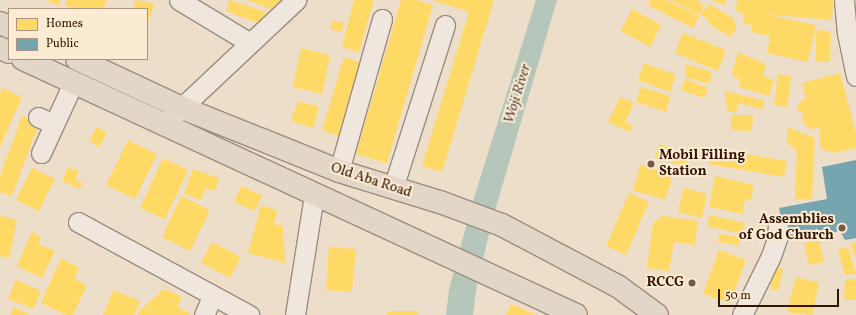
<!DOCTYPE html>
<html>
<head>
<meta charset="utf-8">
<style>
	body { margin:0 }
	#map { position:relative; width:856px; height:315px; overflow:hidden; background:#eddeca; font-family:Vollkorn,serif }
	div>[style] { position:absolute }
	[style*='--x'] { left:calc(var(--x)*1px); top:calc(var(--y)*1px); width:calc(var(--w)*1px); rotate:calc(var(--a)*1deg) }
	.water>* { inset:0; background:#b6c6bb }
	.homes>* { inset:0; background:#ffd966 }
	.public>* { inset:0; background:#76a5af }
	.roads { filter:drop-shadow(1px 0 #998c7f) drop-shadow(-1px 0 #998c7f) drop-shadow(0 1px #998c7f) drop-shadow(0 -1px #998c7f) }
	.minor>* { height:19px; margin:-9.5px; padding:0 9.5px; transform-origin:9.5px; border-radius:9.5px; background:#efe7dd }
	.major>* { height:22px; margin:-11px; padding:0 11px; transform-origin:11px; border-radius:11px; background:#e2d7c7 }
	.dots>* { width:11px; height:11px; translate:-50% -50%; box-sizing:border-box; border:2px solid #fcebd3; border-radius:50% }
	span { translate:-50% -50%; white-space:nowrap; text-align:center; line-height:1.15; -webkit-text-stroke:4px #fcebd3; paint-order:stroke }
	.poi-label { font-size:14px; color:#331303; font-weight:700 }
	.left { translate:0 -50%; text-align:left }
	.right { translate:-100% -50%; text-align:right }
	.street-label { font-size:14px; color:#331303 }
	.water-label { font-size:15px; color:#594e41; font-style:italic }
	.legend { position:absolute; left:8px; top:8px; width:140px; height:52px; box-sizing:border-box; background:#fcebd3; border:1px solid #ac9580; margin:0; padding:5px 7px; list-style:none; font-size:12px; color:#331303 }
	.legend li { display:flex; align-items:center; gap:8px; height:20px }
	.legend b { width:20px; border:1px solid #ac9580 }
	.scale { position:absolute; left:718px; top:289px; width:121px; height:18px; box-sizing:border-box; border:2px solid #331303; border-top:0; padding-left:5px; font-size:12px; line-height:14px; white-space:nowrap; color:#331303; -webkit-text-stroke:3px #fcebd3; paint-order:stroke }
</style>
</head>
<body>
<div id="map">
	<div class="water">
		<div style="clip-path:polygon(536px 0,557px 0,496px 207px,477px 283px,473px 315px,446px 315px,449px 289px,474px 198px)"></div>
	</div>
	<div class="homes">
		<div style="clip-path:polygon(47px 0,60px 0,58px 6px)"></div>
		<div style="clip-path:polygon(67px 0,107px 0,103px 9px,75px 9px,65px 5px)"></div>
		<div style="clip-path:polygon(136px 0,155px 4px,147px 24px,147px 9px,133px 9px)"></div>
		<div style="clip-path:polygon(230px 0,266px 12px,261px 24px,226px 11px)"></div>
		<div style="clip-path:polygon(248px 0,282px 0,278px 12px)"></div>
		<div style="clip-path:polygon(354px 0,374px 0,359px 52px,342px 47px)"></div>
		<div style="clip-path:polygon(401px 0,416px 0,433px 5px,387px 163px,356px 154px)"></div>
		<div style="clip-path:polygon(432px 0,494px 0,442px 172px,422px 166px,469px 12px)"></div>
		<div style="clip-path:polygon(650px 0,667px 0,699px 16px,693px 28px,648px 5px)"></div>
		<div style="clip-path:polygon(671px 0,696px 0,704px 5px,699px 15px)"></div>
		<div style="clip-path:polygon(711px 0,726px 0,725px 5px)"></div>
		<div style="clip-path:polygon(737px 0,833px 0,832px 20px,765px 14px,816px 25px,808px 62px,767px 53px,770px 36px,751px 32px,752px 25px,744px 24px,742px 12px,736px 11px)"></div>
		<div style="clip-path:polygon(709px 4px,734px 19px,736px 29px,731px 37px,709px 24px,708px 19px,700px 14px)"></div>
		<div style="clip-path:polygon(632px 9px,661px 25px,650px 47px,621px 31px)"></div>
		<div style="clip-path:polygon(332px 20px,344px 23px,341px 32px,330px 29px)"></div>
		<div style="clip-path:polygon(820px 29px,831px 33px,830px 62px,816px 61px,816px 33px)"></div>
		<div style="clip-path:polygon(683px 33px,726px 50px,718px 71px,675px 53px)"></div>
		<div style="clip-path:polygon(301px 48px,330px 55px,322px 94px,293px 87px)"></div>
		<div style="clip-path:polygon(738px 52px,766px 64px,763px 76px,774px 80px,769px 96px,740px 87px,739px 79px,734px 77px,732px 72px)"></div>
		<div style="clip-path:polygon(344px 57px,362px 63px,339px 136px,322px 130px)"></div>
		<div style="clip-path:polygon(644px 63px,676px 75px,670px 92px,638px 80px)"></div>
		<div style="clip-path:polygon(686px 64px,712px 72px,709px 84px,686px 77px)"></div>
		<div style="clip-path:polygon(840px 73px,856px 133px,856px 148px,834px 153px,821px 149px,819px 128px,809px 129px,802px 120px,803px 113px,796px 109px,801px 101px,806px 99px,802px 83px)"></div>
		<div style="clip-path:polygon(778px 74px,791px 76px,787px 107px,774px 105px)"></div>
		<div style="clip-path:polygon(685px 79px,708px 88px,704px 98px,681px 90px)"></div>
		<div style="clip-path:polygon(641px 87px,670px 96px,666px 112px,636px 102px)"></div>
		<div style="clip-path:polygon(2px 88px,22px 97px,0 147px,0 94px)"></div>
		<div style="clip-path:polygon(725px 91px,765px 101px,763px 109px,738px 103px,736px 113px,727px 111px)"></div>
		<div style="clip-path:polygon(620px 97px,634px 103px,625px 122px,633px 126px,630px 132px,608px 122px)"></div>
		<div style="clip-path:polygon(298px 101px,319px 107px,313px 128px,291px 121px)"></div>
		<div style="clip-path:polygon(731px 115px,753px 115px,752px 131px,731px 130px)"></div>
		<div style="clip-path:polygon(22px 116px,39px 123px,12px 196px,0 192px,0 176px)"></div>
		<div style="clip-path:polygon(97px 127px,107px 133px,99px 147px,89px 140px)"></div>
		<div style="clip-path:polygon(787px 127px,815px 138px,812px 200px,795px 199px,797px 151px,788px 144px)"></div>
		<div style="clip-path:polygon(128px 140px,157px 154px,135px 199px,106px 185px)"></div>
		<div style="clip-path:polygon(659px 144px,690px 154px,686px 167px,655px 158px)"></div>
		<div style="clip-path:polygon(712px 148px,787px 161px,784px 177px,709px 164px)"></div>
		<div style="clip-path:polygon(163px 158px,188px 170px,165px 219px,140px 208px)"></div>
		<div style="clip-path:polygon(641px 164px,673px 175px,665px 200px,633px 190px)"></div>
		<div style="clip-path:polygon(68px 167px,79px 171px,75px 180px,83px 183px,80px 189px,62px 181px)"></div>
		<div style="clip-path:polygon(32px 168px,55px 179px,39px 211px,16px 200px)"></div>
		<div style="clip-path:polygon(193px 169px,219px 178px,215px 191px,206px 188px,201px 200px,184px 194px)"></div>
		<div style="clip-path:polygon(715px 176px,754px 185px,751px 200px,745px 199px,743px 214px,709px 207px)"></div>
		<div style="clip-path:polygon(241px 186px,262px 195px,255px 211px,234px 202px)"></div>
		<div style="clip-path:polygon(684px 188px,707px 194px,702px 218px,678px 212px)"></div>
		<div style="clip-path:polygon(629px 193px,649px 202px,626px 255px,606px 246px)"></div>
		<div style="clip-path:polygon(181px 196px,210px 210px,190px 251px,162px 237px)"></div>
		<div style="clip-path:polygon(261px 205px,277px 210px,274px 224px,283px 226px,285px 263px,248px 253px)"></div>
		<div style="clip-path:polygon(710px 215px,745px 223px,742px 234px,707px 226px)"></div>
		<div style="clip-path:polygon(0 216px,17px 220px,9px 258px,0 256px)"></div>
		<div style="clip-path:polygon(663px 216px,698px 221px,695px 245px,674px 242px,669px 271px,647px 268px,653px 223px)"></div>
		<div style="clip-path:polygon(32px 232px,41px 237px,38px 244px,55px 251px,42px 278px,17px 266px)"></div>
		<div style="clip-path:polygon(719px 234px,740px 237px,739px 245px,718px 242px)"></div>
		<div style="clip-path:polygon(819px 240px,824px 262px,809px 265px,804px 243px)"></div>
		<div style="clip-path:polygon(212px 242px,241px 257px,230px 278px,201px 263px)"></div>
		<div style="clip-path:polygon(856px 242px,856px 259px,850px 244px)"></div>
		<div style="clip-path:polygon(329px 247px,356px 249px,352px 292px,326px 290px)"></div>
		<div style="clip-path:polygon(848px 247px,856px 274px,845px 275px,838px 250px)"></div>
		<div style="clip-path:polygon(719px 250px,746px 260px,730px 303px,703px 294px)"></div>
		<div style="clip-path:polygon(61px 258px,79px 268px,74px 279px,87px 285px,73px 315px,66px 315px,41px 303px)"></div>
		<div style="clip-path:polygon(774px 267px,783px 269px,778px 291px,770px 289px)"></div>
		<div style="clip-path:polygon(796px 277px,819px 283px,812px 315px,787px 312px)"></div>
		<div style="clip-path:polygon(845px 279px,856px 279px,856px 300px,844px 300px)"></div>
		<div style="clip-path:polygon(16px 280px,41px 291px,33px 309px,8px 299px)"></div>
		<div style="clip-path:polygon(164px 289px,182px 297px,177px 307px,190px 313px,189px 315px,138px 315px,138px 312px)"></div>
		<div style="clip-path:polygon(113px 290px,140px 301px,134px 315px,103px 315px)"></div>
		<div style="clip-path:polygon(511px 304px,537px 315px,506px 315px)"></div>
		<div style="clip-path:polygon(14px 307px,31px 315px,10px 315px)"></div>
		<div style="clip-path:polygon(388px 311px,418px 311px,418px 315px,387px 315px)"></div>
	</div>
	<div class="public">
		<div style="clip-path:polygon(856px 160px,856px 238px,845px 240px,840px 231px,786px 241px,779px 208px,827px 199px,822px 167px)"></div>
	</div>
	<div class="roads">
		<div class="minor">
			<div style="--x:179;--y:0;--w:83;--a:31.2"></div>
			<div style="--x:844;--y:0;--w:33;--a:85"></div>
			<div style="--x:847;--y:33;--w:44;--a:78.2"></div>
			<div style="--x:38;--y:117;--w:17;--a:24"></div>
			<div style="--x:163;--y:125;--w:183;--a:-43.2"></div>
			<div style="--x:41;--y:153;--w:77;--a:-65.4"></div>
			<div style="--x:339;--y:171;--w:158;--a:-74.2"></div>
			<div style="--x:393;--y:188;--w:171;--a:-72.3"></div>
			<div style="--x:78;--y:222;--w:195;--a:28.5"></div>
			<div style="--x:204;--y:315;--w:20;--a:-66"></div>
			<div style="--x:295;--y:315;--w:121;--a:-81"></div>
			<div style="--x:742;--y:315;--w:66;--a:-63.8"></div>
			<div style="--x:771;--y:256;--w:18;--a:-71"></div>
			<div style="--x:777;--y:239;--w:14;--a:-86"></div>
		</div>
		<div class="major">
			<div style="--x:0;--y:23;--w:10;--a:24"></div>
			<div style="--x:0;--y:48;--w:10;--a:24"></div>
			<div style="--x:23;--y:59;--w:609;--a:24.84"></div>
			<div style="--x:77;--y:59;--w:114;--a:25"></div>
			<div style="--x:180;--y:107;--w:171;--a:21.9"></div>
			<div style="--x:339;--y:171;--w:106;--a:17.1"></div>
			<div style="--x:440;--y:202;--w:66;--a:20.4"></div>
			<div style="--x:502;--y:225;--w:132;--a:27.9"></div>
			<div style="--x:619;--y:287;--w:47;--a:36.4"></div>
		</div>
	</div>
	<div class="dots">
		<div style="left:651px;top:164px;background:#745a49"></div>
		<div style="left:842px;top:228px;background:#745a49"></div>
		<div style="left:692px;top:283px;background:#745a49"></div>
	</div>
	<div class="poi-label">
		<span class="left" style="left:659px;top:164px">Mobil Filling<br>Station</span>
		<span class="right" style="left:834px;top:228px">Assemblies<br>of God Church</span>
		<span class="right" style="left:684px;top:283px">RCCG</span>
	</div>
	<div class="street-label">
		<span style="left:371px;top:181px;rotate:18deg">Old Aba Road</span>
	</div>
	<div class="water-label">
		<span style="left:518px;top:94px;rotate:-73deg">Woji River</span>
	</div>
	<ul class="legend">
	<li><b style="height:11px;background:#ffd966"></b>Homes</li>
	<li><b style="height:11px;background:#76a5af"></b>Public</li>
	</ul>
	<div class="scale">50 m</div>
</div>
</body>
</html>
